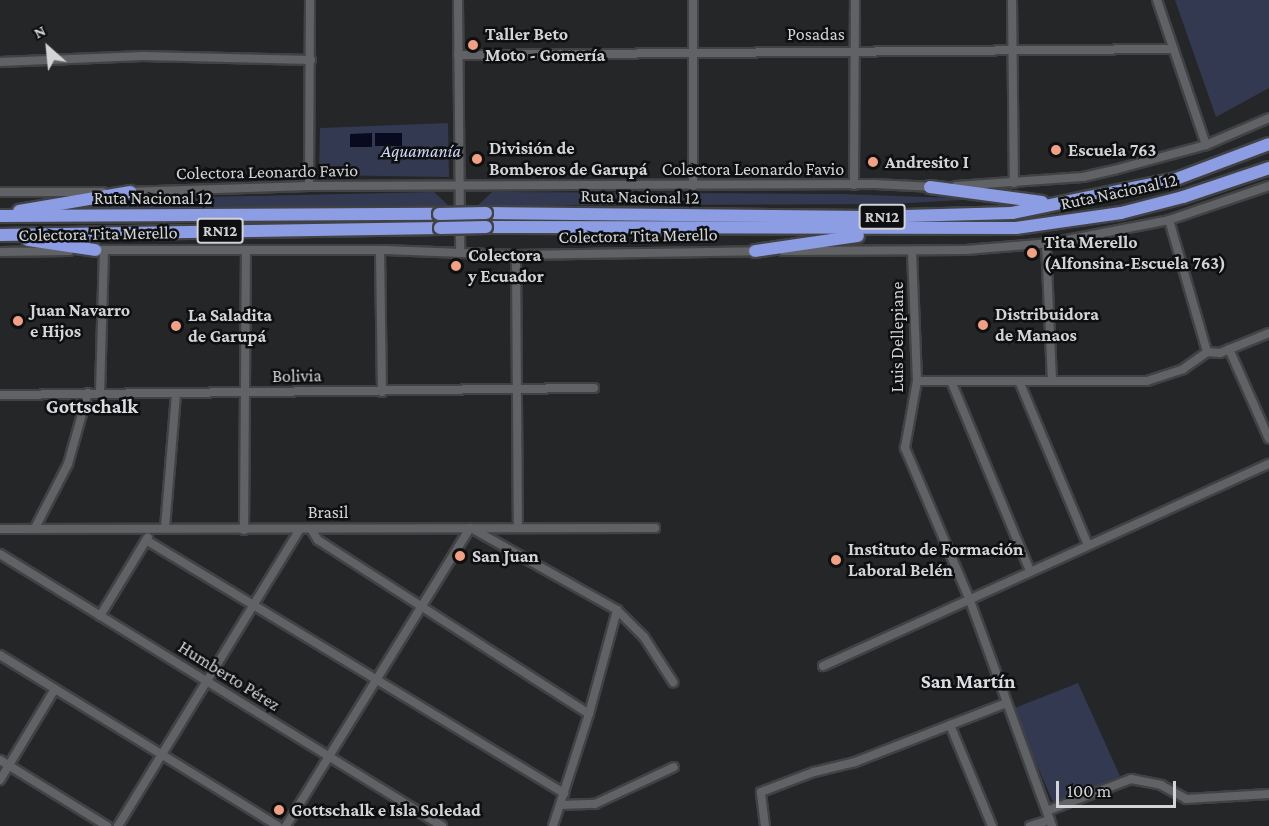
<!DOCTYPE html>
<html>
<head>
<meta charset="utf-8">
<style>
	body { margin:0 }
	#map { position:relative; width:1269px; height:826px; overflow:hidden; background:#252628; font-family:"Crimson Pro",serif }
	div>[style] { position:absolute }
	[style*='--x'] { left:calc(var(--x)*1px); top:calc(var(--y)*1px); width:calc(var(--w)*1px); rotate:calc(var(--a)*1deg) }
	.green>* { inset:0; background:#333950 }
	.water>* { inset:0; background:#080b20 }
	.roads { filter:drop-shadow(2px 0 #414244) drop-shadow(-2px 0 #414244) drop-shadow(0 2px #414244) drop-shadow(0 -2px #414244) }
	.minor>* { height:8px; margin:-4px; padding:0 4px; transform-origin:4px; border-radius:4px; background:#616265 }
	.highway>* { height:12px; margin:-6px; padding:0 6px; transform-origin:6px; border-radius:6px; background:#8d9de3 }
	.bridges { filter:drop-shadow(2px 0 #414244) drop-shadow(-2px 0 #414244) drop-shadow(0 2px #414244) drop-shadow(0 -2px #414244) }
	.highway-bridge>* { height:12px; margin:-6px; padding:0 6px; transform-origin:6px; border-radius:6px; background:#8d9de3 }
	.dots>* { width:16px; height:16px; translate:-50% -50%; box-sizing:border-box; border:3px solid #0e0f10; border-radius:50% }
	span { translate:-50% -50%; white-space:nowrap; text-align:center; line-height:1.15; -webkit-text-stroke:5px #0e0f10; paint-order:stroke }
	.shield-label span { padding:2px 4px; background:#0e0f10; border:2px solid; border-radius:4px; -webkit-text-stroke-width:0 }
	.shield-label { font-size:16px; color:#d3d4d5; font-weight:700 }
	.street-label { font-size:18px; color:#d3d4d5 }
	.poi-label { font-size:18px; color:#d3d4d5; font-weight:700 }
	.left { translate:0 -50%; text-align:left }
	.park-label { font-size:18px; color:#d0d8f8; font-style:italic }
	.neighbourhood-label { font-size:20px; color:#dcdde1; font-weight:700 }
	.north { position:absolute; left:18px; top:18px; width:60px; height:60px; -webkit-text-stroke:4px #0e0f10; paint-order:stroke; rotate:333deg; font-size:16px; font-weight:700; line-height:24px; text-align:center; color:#d3d4d5 }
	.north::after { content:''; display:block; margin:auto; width:21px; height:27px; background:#d3d4d5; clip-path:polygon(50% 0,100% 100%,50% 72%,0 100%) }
	.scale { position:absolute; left:1056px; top:781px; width:120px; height:27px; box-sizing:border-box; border:3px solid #d3d4d5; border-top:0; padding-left:8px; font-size:18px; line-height:21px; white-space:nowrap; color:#d3d4d5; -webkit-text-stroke:4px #0e0f10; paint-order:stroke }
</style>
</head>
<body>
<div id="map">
	<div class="green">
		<div style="clip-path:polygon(1175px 0,1269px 0,1269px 88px,1216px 117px)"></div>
		<div style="clip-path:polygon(448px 123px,449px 177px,319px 175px,320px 128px)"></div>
		<div style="clip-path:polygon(434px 192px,449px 206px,75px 208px,110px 199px)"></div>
		<div style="clip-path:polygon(492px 192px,843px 194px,980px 199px,891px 204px,477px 206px)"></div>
		<div style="clip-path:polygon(1078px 683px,1120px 776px,1054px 804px,1012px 709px)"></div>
	</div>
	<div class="water">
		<div style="clip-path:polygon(372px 133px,372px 147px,350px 147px,350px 134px)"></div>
		<div style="clip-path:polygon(375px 133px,402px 133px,402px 146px,375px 146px)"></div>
	</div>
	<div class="roads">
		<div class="minor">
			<div style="--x:458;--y:0;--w:253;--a:89.5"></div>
			<div style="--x:693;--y:0;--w:186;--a:90"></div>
			<div style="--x:1012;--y:0;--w:183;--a:89.4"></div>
			<div style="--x:1157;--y:0;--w:153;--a:71.3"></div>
			<div style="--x:458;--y:55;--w:715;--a:-0.48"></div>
			<div style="--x:0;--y:62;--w:143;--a:-2.4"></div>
			<div style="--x:143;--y:56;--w:168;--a:1.4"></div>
			<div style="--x:854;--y:185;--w:185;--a:-89.7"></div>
			<div style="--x:309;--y:186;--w:186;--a:-89.7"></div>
			<div style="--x:956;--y:186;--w:127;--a:-4.1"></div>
			<div style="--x:1083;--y:177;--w:32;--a:-13"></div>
			<div style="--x:1114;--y:170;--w:95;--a:-15.2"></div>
			<div style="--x:1206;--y:145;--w:69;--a:-23.2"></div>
			<div style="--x:0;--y:192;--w:103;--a:0"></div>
			<div style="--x:125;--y:192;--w:184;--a:-1.9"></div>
			<div style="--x:309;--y:186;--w:566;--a:-0.2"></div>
			<div style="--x:875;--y:184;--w:59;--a:2.9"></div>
			<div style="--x:1169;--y:220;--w:137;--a:73.9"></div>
			<div style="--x:1046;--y:243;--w:138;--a:87.5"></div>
			<div style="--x:90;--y:250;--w:295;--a:0"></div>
			<div style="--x:385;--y:250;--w:131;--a:2.2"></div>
			<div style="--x:516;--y:255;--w:242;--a:-0.9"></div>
			<div style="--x:380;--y:250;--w:142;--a:89.2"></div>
			<div style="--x:783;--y:251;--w:183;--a:-0.3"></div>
			<div style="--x:966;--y:250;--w:85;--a:-4.7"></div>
			<div style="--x:1051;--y:243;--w:120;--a:-11"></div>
			<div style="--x:1169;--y:220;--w:106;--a:-18.8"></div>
			<div style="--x:912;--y:251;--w:130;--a:87.8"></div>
			<div style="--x:917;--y:381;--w:68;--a:100.2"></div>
			<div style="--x:905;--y:448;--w:163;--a:66.9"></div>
			<div style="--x:969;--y:598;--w:243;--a:70"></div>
			<div style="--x:0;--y:252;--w:69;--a:-0.8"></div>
			<div style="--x:516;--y:255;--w:273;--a:89.6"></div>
			<div style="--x:1229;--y:349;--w:98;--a:66"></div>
			<div style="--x:917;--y:381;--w:230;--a:0"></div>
			<div style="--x:1147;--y:381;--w:38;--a:-18"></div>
			<div style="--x:1183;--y:369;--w:29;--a:-35"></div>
			<div style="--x:1207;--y:352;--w:13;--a:4"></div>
			<div style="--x:1220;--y:353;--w:53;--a:-22.2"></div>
			<div style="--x:951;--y:381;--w:206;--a:67.4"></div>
			<div style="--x:1019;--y:381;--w:178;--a:67.2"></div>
			<div style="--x:100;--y:393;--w:143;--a:-88.4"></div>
			<div style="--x:0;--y:395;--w:594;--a:-0.68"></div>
			<div style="--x:35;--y:528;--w:72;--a:-62.7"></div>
			<div style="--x:68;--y:464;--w:74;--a:-74.3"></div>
			<div style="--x:165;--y:528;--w:134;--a:-85.3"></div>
			<div style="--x:471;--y:528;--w:167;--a:29.3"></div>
			<div style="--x:617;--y:610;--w:38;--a:45"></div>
			<div style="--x:644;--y:637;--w:54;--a:57.2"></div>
			<div style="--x:0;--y:529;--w:655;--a:-0.09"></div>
			<div style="--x:311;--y:529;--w:13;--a:58"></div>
			<div style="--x:318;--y:540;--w:322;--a:32.7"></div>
			<div style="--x:244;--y:530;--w:280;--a:-89.6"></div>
			<div style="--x:146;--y:540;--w:489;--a:31.2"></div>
			<div style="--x:0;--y:554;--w:519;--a:31.61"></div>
			<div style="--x:100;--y:616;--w:92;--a:-58.7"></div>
			<div style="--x:0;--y:655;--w:326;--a:31.6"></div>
			<div style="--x:823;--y:666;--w:490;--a:-24.4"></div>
			<div style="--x:950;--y:725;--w:109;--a:67.4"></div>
			<div style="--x:0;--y:760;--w:126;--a:31.7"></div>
			<div style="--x:0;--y:780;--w:106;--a:-58.9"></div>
			<div style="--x:560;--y:805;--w:35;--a:-2"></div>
			<div style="--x:595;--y:804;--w:87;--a:-25.1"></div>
			<div style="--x:1047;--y:811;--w:90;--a:-20.9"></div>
			<div style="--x:1131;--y:779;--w:31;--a:11"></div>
			<div style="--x:1161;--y:785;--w:29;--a:29"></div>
			<div style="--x:1186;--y:799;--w:83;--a:-3.4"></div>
			<div style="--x:118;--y:826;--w:348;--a:-58.5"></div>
			<div style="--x:286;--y:826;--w:350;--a:-58.3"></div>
			<div style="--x:553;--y:826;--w:118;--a:-72.2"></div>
			<div style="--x:589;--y:714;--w:108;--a:-74.9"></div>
			<div style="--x:765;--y:826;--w:34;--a:-97"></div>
			<div style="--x:761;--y:792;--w:57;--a:-20.7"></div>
			<div style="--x:814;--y:772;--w:42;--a:-13.7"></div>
			<div style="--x:855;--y:762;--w:162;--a:-21.3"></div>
			<div style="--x:1030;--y:826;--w:21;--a:-17"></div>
		</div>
		<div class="highway">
			<div style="--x:930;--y:187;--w:113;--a:7.6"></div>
			<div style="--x:19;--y:211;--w:113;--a:-9.7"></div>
			<div style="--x:486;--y:213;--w:384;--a:0.6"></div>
			<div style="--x:870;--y:217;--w:142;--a:-1.6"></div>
			<div style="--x:1012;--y:213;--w:167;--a:-11.7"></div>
			<div style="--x:1176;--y:179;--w:99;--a:-20.6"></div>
			<div style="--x:0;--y:216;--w:439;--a:-0.3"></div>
			<div style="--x:486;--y:227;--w:530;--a:0.11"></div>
			<div style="--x:1016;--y:228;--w:106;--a:-8.1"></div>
			<div style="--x:1121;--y:213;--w:64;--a:-14.5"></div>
			<div style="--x:1183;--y:197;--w:91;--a:-18.6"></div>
			<div style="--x:0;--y:235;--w:440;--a:-0.9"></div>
			<div style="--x:28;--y:240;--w:68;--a:8.5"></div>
			<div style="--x:755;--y:251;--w:104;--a:-8.3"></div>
		</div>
	</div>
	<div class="bridges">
		<div class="highway-bridge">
			<div style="--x:439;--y:214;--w:47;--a:-1.2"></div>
			<div style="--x:440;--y:228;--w:46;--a:-1.2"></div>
		</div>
	</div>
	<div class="dots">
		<div style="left:473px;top:45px;background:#f39f84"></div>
		<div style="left:1056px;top:150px;background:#f39f84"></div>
		<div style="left:477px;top:159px;background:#f39f84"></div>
		<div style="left:873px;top:162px;background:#f39f84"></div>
		<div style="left:1032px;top:253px;background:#f39f84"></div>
		<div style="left:456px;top:266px;background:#f39f84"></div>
		<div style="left:18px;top:321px;background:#f39f84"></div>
		<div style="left:983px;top:325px;background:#f39f84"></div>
		<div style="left:176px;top:326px;background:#f39f84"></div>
		<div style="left:460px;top:556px;background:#f39f84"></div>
		<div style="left:836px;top:560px;background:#f39f84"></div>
		<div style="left:279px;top:810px;background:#f39f84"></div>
	</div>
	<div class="shield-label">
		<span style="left:882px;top:217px">RN12</span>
		<span style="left:220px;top:231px">RN12</span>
	</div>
	<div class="street-label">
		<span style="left:816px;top:34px">Posadas</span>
		<span style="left:753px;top:169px">Colectora Leonardo Favio</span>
		<span style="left:267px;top:172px;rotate:-1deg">Colectora Leonardo Favio</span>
		<span style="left:1119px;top:192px;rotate:-12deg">Ruta Nacional 12</span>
		<span style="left:640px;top:197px;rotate:1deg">Ruta Nacional 12</span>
		<span style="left:153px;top:198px">Ruta Nacional 12</span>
		<span style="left:98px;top:234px;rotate:-1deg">Colectora Tita Merello</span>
		<span style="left:638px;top:236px;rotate:-1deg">Colectora Tita Merello</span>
		<span style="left:897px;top:337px;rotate:-90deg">Luis Dellepiane</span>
		<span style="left:297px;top:376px;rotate:-1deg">Bolivia</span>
		<span style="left:328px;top:512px">Brasil</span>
		<span style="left:229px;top:676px;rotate:32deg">Humberto Pérez</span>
	</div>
	<div class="poi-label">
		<span class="left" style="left:485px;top:45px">Taller Beto<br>Moto - Gomería</span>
		<span class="left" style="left:489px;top:159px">División de<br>Bomberos de Garupá</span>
		<span class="left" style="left:1068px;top:150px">Escuela 763</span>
		<span class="left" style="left:885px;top:162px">Andresito I</span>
		<span class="left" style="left:1044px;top:253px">Tita Merello<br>(Alfonsina-Escuela 763)</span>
		<span class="left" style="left:468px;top:266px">Colectora<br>y Ecuador</span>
		<span class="left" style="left:30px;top:321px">Juan Navarro<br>e Hijos</span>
		<span class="left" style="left:995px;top:325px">Distribuidora<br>de Manaos</span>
		<span class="left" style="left:188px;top:326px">La Saladita<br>de Garupá</span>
		<span class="left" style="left:848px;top:560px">Instituto de Formación<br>Laboral Belén</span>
		<span class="left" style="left:472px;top:556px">San Juan</span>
		<span class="left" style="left:291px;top:810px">Gottschalk e Isla Soledad</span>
	</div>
	<div class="park-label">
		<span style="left:421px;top:151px">Aquamanía</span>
	</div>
	<div class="neighbourhood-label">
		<span style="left:92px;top:406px">Gottschalk</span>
		<span style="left:968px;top:681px">San Martín</span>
	</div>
	<div class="north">N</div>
	<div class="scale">100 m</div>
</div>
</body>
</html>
